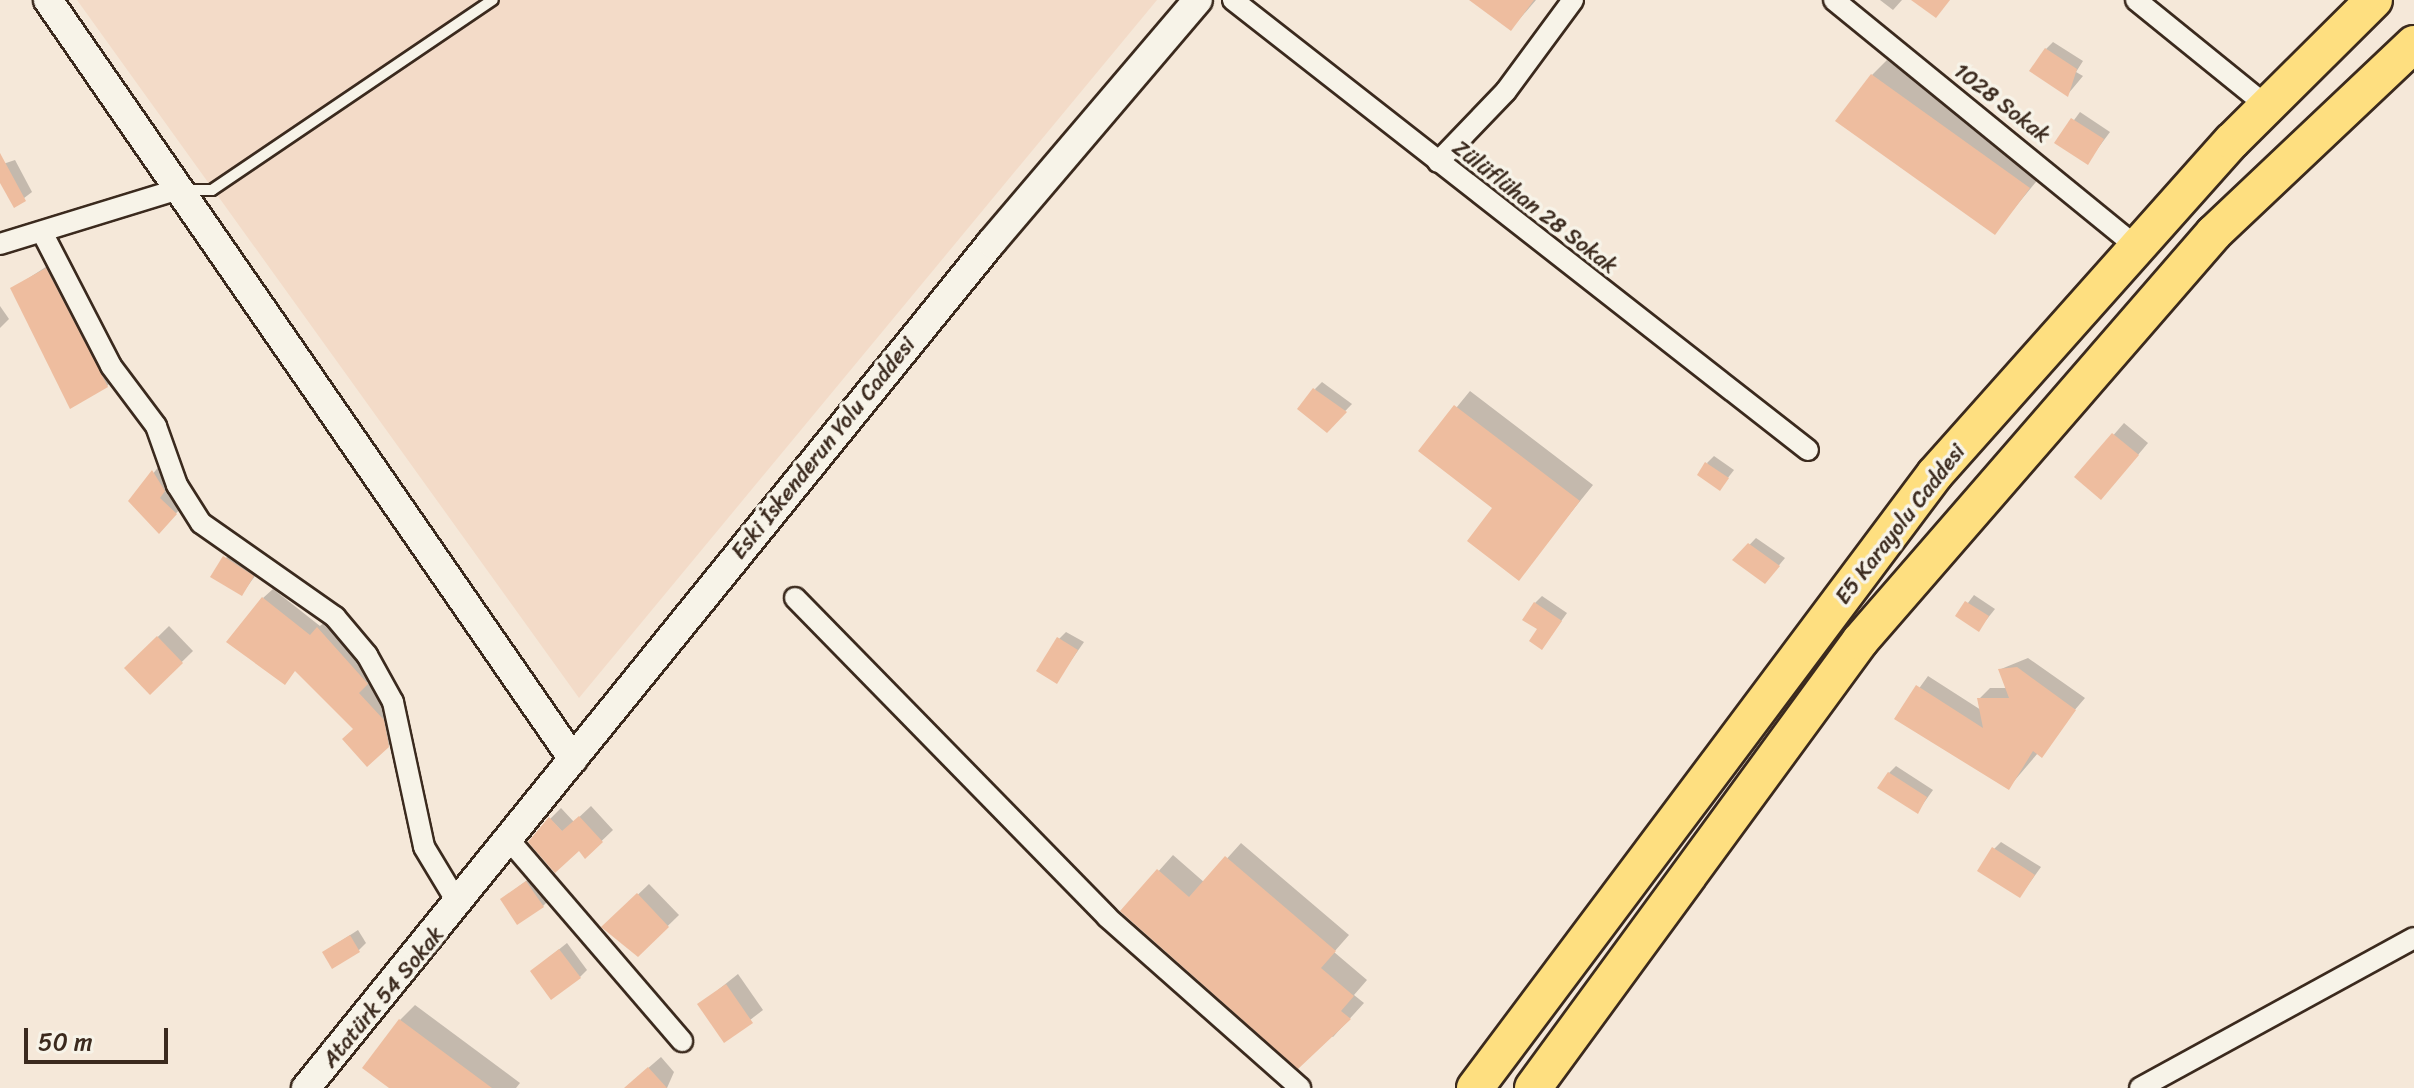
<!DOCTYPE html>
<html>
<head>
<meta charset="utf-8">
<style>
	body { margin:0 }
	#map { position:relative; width:2414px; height:1088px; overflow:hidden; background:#f5e8d9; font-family:Sriracha,sans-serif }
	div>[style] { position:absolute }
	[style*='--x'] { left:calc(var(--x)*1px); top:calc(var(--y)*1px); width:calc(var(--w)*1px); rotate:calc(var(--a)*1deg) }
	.built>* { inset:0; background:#f3dbc8 }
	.shadow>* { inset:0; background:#0003 }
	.building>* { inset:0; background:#eebd9f }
	.roads { filter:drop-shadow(2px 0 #3b2a1e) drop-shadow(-2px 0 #3b2a1e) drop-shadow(0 2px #3b2a1e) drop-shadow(0 -2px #3b2a1e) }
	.lane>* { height:10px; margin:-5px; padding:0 5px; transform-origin:5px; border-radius:5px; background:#f7f3e8 }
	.street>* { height:20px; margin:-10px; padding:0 10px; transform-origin:10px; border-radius:10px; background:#f7f3e8 }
	.secondary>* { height:28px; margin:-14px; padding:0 14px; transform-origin:14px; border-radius:14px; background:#f7f3e8 }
	.highway>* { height:36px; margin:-18px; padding:0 18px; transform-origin:18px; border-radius:18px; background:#fedf80 }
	span { translate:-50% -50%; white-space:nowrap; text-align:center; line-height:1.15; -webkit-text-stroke:7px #f7f3e8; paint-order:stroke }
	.street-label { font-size:22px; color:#3b2a1e }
	.scale { position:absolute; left:24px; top:1028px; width:144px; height:36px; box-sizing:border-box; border:4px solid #3b2a1e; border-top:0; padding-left:10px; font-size:24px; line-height:28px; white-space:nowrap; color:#3b2a1e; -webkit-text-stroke:6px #f7f3e8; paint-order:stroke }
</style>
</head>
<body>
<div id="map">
	<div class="built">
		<div style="clip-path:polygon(77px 0,1157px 0,579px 698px)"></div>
	</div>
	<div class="shadow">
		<div style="clip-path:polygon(1475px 0,1536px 0,1511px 29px)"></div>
		<div style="clip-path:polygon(1880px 0,1902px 0,1893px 10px)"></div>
		<div style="clip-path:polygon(2053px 42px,2083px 61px,2076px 72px,2083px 76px,2068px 94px,2046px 49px)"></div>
		<div style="clip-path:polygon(1887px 60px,2044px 172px,1995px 232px,1872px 75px)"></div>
		<div style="clip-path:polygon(2080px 112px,2110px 132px,2087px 163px,2057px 143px)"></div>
		<div style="clip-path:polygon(15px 160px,32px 192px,15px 205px,0 178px,0 165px)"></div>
		<div style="clip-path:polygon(58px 259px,118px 375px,107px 386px,12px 289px)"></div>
		<div style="clip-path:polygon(0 306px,9px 319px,0 328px)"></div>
		<div style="clip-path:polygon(1322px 382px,1352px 404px,1327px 430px,1315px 389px)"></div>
		<div style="clip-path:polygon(1470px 391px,1593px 485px,1518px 578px,1495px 508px,1421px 451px)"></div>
		<div style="clip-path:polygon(2124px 423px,2148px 443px,2112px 486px,2077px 477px)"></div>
		<div style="clip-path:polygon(1714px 456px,1734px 470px,1720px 488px,1707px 463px)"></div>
		<div style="clip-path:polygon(160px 465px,171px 482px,166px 490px,183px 506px,159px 531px,131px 501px)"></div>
		<div style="clip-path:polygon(1756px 538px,1785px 558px,1772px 574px,1735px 560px)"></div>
		<div style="clip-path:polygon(232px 550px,260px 569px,242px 594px,213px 576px)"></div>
		<div style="clip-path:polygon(273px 589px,320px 626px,328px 619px,376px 673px,367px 682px,393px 710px,398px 736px,388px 746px,355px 728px,263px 598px)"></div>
		<div style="clip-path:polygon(1974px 595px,1995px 609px,1979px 629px,1958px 616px)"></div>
		<div style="clip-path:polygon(1542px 596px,1567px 613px,1542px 648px,1535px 603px)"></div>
		<div style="clip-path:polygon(169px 626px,193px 651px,150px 693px,126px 668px)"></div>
		<div style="clip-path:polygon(1066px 632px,1084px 642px,1056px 682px,1059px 639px)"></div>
		<div style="clip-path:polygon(2028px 658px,2085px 698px,2009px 787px,1897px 719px,1928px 676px,1981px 710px,1979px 699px,1990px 688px,2008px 688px,2001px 669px)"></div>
		<div style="clip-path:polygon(1896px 766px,1933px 790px,1918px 811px,1889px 773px)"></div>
		<div style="clip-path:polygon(591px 806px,613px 830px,586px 856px,550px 819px,561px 808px,574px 822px)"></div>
		<div style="clip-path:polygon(2001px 842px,2041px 867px,2020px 896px,1994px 849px)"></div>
		<div style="clip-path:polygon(1241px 843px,1349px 935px,1334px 952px,1367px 980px,1354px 995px,1364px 1003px,1333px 1037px,1123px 911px,1173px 855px,1205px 883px)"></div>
		<div style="clip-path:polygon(534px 875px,550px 899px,543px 906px,502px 899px)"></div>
		<div style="clip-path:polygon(649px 884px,679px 915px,638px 955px,604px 927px)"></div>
		<div style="clip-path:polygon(358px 930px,366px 943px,359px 950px,324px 952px)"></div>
		<div style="clip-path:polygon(567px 943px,587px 970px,580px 977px,532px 971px)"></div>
		<div style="clip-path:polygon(738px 974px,763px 1010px,724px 1040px,699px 1005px)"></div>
		<div style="clip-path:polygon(415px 1005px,520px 1083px,516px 1088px,390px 1088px,400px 1020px)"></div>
		<div style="clip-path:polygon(661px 1057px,674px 1072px,667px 1088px,625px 1088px)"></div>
	</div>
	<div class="building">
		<div style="clip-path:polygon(1469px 0,1534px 0,1511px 31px)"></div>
		<div style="clip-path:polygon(1911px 0,1950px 0,1936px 18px)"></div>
		<div style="clip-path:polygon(2045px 48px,2077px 69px,2068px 97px,2029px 71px)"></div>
		<div style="clip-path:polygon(1871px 74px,2030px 188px,1995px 235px,1835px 121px)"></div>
		<div style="clip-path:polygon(2071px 118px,2104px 139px,2088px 165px,2054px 143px)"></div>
		<div style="clip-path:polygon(0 153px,26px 201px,14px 208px,0 183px)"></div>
		<div style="clip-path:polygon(46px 268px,108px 387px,70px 409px,10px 288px)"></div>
		<div style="clip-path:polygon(1313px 388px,1347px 412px,1327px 433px,1297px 409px)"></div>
		<div style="clip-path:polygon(1454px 405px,1580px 501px,1519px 581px,1467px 541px,1492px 508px,1418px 451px)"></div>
		<div style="clip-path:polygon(2112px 433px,2139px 455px,2101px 500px,2074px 477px)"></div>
		<div style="clip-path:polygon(1705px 462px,1729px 478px,1720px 491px,1697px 475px)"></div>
		<div style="clip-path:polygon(152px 470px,165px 491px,160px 498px,177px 514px,159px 534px,128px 501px)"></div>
		<div style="clip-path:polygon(1748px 543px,1780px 566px,1765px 584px,1732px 560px)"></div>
		<div style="clip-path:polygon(223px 556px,254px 576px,242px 596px,210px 577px)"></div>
		<div style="clip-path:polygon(262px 597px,310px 635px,317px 627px,368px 684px,359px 693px,384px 720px,389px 747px,367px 767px,342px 739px,353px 729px,295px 671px,285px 685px,226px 642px)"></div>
		<div style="clip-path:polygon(1965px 601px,1989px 616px,1979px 632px,1955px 616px)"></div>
		<div style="clip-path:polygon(1534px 602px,1562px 621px,1542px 650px,1529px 641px,1537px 629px,1522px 620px)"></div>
		<div style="clip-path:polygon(157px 636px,183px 663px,150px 695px,124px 668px)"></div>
		<div style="clip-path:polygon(1057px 637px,1078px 650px,1057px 684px,1036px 671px)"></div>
		<div style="clip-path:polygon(2017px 667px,2076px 710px,2042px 758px,2033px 751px,2009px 790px,1894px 719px,1916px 685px,1983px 728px,1977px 698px,2009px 698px,1998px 669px)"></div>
		<div style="clip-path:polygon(1888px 772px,1927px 797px,1918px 814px,1877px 788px)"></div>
		<div style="clip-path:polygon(579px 816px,603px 842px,585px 859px,579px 851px,555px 873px,528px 842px,549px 817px,562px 831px)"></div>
		<div style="clip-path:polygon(1992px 847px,2035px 875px,2020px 898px,1977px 871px)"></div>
		<div style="clip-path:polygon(1225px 856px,1336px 951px,1321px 968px,1354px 996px,1341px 1011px,1351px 1019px,1298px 1069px,1120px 911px,1157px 869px,1189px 897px)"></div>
		<div style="clip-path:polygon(526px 881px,544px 907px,517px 925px,500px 899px)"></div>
		<div style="clip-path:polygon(637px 893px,669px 927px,638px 957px,601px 927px)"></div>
		<div style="clip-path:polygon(350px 935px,360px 952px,332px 969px,322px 952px)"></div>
		<div style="clip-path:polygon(559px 949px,581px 978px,551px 1000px,530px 971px)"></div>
		<div style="clip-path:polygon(726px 984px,753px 1023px,724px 1043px,697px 1004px)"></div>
		<div style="clip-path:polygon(399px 1019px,492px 1088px,389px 1088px,362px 1068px)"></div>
		<div style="clip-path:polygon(648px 1067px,667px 1088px,624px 1088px)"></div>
	</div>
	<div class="roads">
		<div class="lane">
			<div style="--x:185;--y:190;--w:27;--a:0"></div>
			<div style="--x:212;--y:190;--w:339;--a:-34.1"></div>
		</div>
		<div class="street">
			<div style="--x:1233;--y:0;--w:730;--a:38.05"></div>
			<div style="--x:1834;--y:0;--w:391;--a:39.2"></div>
			<div style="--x:2136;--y:0;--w:169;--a:39"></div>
			<div style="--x:1438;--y:162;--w:98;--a:-46.2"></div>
			<div style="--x:1506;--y:91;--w:113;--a:-53.6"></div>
			<div style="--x:43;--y:234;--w:148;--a:62.7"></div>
			<div style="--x:111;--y:366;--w:75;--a:53.1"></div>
			<div style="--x:156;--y:426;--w:63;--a:70.4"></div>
			<div style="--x:177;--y:485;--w:45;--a:57.7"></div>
			<div style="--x:201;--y:523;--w:164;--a:35"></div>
			<div style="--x:335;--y:617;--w:50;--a:49.9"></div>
			<div style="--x:367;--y:655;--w:54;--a:61"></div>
			<div style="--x:393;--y:702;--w:148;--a:77.9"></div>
			<div style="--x:424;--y:847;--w:68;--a:58.9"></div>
			<div style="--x:0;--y:244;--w:183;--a:-17.1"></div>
			<div style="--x:795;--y:598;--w:446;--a:45.6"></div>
			<div style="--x:1107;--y:917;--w:258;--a:41.5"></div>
			<div style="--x:510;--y:841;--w:264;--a:49.3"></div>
			<div style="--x:2140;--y:1088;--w:312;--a:-28.7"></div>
		</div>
		<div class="secondary">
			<div style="--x:48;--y:0;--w:923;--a:55.33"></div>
			<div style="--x:306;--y:1088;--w:1088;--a:-50.97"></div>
			<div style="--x:991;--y:243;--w:319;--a:-49.6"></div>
		</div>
		<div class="highway">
			<div style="--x:1475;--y:1088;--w:767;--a:-53.16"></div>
			<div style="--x:1935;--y:474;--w:446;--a:-48.3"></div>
			<div style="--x:2232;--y:141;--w:200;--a:-44.8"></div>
			<div style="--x:1533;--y:1088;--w:554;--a:-53.81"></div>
			<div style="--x:1860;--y:641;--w:540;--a:-49.05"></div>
			<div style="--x:2214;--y:233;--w:275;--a:-43.4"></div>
		</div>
	</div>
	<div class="street-label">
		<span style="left:2002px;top:103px;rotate:38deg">1028 Sokak</span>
		<span style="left:1535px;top:207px;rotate:38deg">Zülüflühan 28 Sokak</span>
		<span style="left:823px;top:448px;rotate:-51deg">Eski İskenderun Yolu Caddesi</span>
		<span style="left:1900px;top:524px;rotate:-52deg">E5 Karayolu Caddesi</span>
		<span style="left:383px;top:997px;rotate:-50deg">Atatürk 54 Sokak</span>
	</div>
	<div class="scale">50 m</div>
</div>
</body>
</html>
